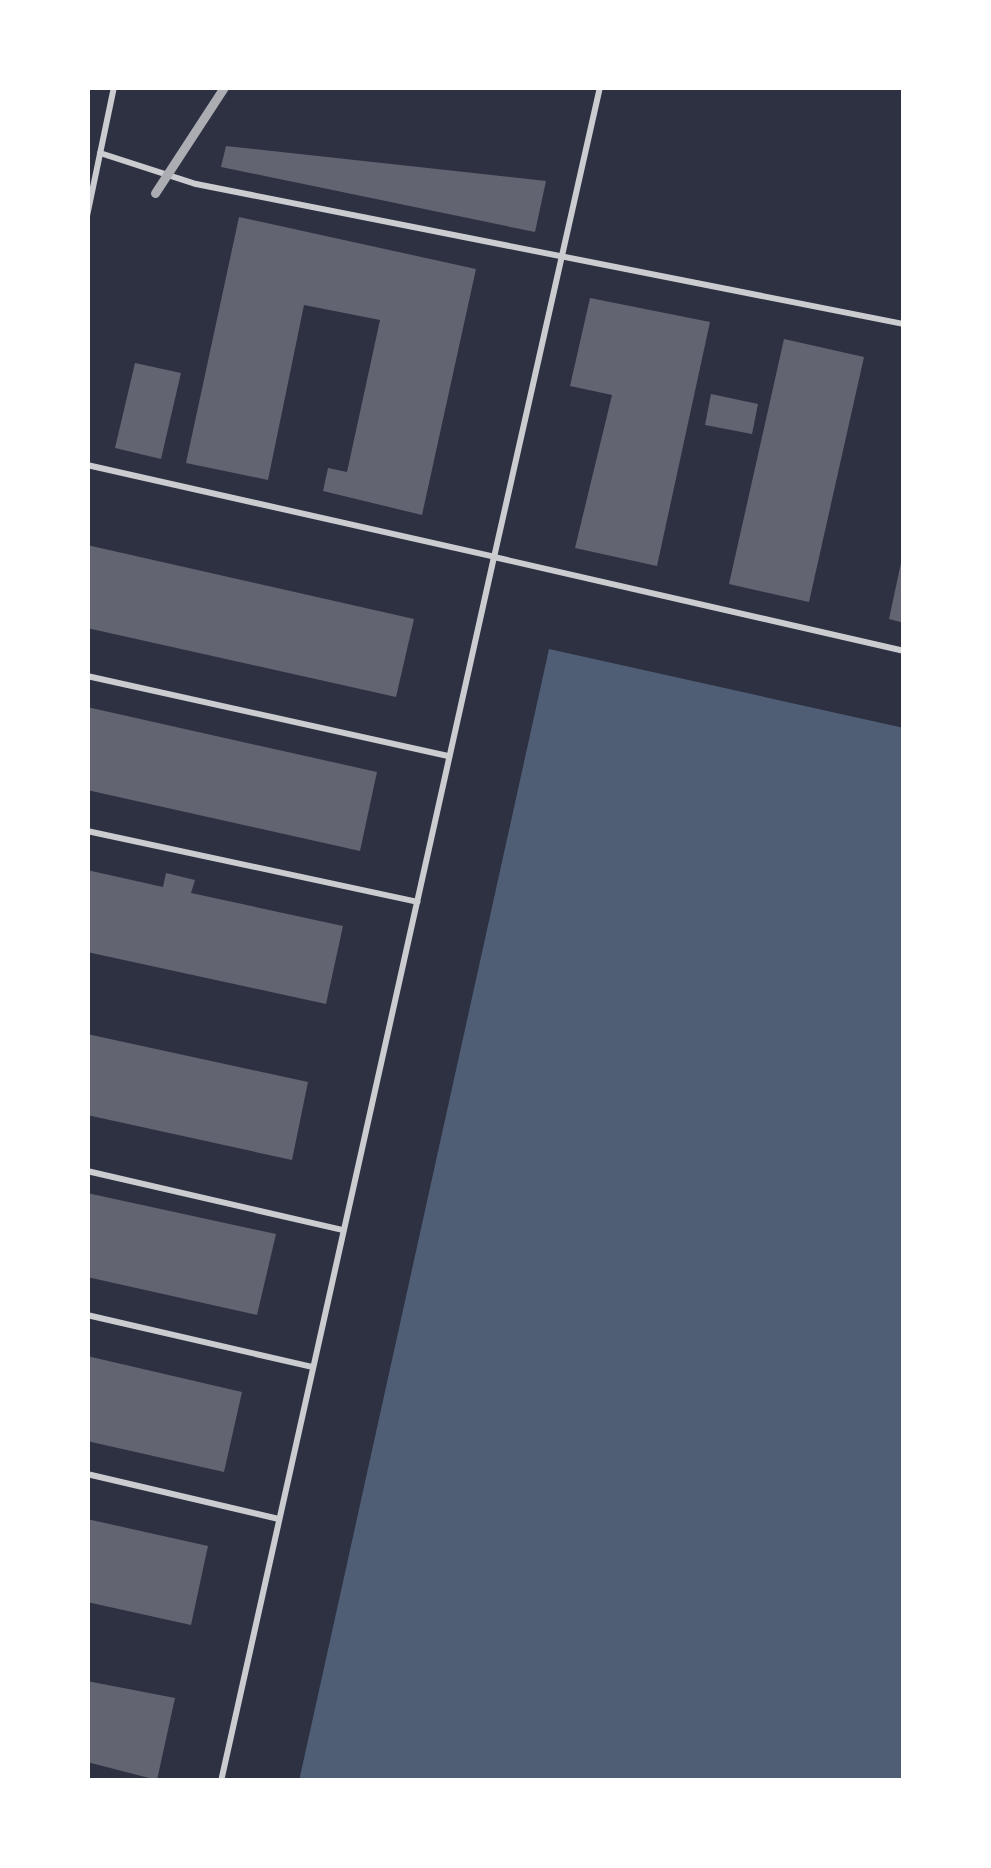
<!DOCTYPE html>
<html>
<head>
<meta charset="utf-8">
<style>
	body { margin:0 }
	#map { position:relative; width:991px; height:1868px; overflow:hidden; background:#2d3142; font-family:"Work Sans",sans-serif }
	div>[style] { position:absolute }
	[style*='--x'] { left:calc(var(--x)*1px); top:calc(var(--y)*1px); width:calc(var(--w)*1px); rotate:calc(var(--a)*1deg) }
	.water>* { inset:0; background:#4f5d75 }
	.building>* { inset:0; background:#626471 }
	.service>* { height:6px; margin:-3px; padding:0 3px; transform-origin:3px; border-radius:3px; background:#caccd0 }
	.rail>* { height:9px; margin:-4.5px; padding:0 4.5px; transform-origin:4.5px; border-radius:4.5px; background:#abadb3 }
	span { translate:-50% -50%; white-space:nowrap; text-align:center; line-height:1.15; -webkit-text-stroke:10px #fff; paint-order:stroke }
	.frame { position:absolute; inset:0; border:90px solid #fff; pointer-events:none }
</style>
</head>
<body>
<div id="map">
	<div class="water">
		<div style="clip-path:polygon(549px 649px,904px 728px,904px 1781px,299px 1781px)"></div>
	</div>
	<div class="building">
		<div style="clip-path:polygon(226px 146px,546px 181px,535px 232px,221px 167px)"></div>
		<div style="clip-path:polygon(239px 217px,476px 269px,422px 515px,323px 491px,328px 468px,347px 472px,380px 320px,304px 305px,268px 480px,186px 463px)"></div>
		<div style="clip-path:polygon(590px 298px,710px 322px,657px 566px,575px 548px,612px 395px,570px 386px)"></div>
		<div style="clip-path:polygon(784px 339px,864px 357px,809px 602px,729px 584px)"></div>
		<div style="clip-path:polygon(135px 363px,181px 373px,161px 459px,115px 448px)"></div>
		<div style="clip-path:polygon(711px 394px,758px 404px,752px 434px,705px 425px)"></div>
		<div style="clip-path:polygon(87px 545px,414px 619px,396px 697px,87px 628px)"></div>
		<div style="clip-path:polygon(902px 558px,904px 559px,904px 623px,889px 619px)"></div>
		<div style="clip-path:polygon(87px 707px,377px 772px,360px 851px,87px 790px)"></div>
		<div style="clip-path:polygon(87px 870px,163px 887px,166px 873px,195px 880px,191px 893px,343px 926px,326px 1004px,87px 952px)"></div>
		<div style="clip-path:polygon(87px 1034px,308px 1082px,292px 1160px,87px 1115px)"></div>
		<div style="clip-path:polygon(87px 1193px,276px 1234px,257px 1315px,87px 1277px)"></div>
		<div style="clip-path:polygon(87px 1356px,242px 1392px,224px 1472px,87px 1441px)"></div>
		<div style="clip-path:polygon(87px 1519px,208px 1546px,191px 1625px,87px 1602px)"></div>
		<div style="clip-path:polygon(87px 1681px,175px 1698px,157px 1780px,87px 1762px)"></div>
	</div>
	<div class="service">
		<div style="--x:600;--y:87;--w:482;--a:102.7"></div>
		<div style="--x:494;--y:557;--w:421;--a:12.9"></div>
		<div style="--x:100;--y:153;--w:101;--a:17.9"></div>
		<div style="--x:196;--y:184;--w:722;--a:11.19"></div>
		<div style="--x:87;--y:216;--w:132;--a:-78.2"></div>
		<div style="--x:87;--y:465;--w:417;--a:12.7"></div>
		<div style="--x:494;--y:557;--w:1254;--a:102.57"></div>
		<div style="--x:87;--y:676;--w:371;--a:12.5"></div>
		<div style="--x:87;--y:831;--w:338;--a:12.1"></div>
		<div style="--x:87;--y:1171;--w:263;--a:13"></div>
		<div style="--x:87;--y:1315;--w:232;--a:13"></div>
		<div style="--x:87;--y:1474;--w:197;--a:13.2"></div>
	</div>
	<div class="rail">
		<div style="--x:155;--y:193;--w:126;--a:-56.9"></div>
	</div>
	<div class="frame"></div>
</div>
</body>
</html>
